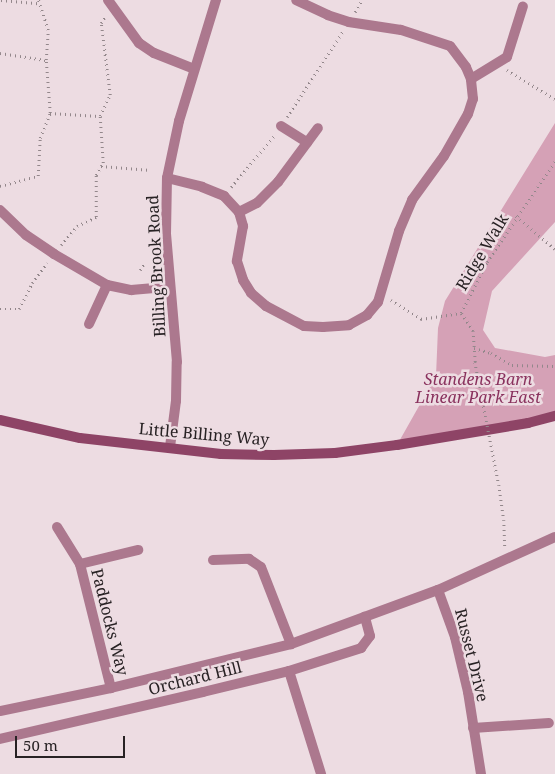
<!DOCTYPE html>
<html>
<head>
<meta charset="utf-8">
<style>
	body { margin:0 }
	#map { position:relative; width:555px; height:774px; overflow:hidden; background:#eddce2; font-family:"Noto Serif",serif }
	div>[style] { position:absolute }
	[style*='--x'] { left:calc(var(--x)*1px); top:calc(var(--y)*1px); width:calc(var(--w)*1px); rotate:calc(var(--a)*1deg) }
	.green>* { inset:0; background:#d5a1b6 }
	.path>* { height:2.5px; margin-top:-1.25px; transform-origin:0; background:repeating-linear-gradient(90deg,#93878b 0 1px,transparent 0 5px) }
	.street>* { height:10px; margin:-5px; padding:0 5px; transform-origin:5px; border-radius:5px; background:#ac788e }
	.secondary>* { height:10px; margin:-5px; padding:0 5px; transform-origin:5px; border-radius:5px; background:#8e4466 }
	.path-bridge>* { height:2.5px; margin-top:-1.25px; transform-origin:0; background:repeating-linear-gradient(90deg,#93878b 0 1px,transparent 0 5px) }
	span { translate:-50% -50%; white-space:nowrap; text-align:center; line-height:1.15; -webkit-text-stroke:5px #eddce2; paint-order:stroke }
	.street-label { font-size:16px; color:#282224 }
	.park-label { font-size:16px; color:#8a325e; font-style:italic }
	.scale { position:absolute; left:15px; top:736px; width:110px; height:22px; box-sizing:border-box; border:2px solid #282224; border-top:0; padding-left:6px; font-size:15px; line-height:18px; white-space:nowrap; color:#282224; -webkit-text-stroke:4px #eddce2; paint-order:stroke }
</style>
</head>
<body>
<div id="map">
	<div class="green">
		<div style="clip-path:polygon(555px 123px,555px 222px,492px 291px,483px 330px,495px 348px,545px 357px,555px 355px,555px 416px,397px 445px,436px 376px,438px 328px,445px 301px)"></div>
	</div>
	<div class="path">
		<div style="--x:1;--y:0;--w:37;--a:5"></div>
		<div style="--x:355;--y:12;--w:14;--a:-60"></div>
		<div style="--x:0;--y:53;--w:46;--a:8.8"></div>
		<div style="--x:507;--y:70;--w:56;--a:31.1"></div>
		<div style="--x:50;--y:113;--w:49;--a:3.5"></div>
		<div style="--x:287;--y:117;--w:103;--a:-56.9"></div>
		<div style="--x:101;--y:166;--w:50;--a:4.6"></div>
		<div style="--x:0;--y:186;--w:39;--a:-15"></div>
		<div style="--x:38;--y:176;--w:38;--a:-87"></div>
		<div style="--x:40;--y:138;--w:27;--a:-68"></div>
		<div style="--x:50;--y:113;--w:53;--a:-94.3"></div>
		<div style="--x:46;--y:60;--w:30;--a:-86"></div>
		<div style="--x:48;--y:30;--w:32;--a:-108"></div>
		<div style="--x:231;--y:187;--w:67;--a:-49.9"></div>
		<div style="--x:516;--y:216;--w:51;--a:40.2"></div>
		<div style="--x:61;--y:245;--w:25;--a:-50"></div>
		<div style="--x:77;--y:226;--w:21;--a:-25"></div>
		<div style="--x:96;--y:217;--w:42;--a:-90"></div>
		<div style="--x:96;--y:175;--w:14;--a:-60"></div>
		<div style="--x:103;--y:163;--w:47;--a:-93.7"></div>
		<div style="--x:100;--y:116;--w:23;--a:-65"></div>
		<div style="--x:110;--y:95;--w:73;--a:-97.1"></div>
		<div style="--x:101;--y:23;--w:9;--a:-58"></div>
		<div style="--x:140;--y:270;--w:9;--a:-58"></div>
		<div style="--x:391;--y:300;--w:36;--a:32"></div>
		<div style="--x:421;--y:319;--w:40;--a:-8.5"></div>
		<div style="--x:0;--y:309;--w:19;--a:0"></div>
		<div style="--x:19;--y:309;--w:29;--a:-63"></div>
		<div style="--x:32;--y:283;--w:25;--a:-53"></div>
		<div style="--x:474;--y:348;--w:18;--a:16"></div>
		<div style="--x:491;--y:353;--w:24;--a:30"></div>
		<div style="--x:512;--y:365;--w:43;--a:1.3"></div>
		<div style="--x:475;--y:362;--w:31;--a:-94"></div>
		<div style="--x:473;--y:331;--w:22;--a:-124"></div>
		<div style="--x:461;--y:313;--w:57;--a:-63"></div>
		<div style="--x:487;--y:262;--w:122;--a:-56"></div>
		<div style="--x:499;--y:485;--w:35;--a:82"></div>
		<div style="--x:504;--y:520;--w:27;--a:88"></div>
	</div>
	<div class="street">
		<div style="--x:108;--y:0;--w:53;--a:54.2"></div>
		<div style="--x:139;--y:43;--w:18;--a:34"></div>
		<div style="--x:154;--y:53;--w:43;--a:21.8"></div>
		<div style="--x:471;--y:79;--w:42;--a:-31.4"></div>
		<div style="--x:507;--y:57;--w:53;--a:-72.6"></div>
		<div style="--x:281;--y:126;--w:31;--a:32"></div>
		<div style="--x:167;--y:178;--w:36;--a:14"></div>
		<div style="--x:202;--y:187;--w:24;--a:22"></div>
		<div style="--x:224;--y:196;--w:22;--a:47"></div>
		<div style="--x:239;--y:212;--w:15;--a:74"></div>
		<div style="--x:243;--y:226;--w:36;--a:100"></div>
		<div style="--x:237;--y:261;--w:20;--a:72"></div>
		<div style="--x:243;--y:280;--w:15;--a:58"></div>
		<div style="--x:251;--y:293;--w:20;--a:41"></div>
		<div style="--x:266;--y:306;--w:43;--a:27.8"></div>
		<div style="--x:304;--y:326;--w:19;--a:3"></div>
		<div style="--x:323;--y:327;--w:26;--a:-4"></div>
		<div style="--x:349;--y:325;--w:21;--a:-29"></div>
		<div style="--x:367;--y:315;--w:17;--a:-50"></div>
		<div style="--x:378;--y:302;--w:74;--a:-73.5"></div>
		<div style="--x:399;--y:231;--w:34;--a:-67"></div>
		<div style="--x:412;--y:200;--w:54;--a:-54"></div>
		<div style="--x:444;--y:156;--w:48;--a:-60.3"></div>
		<div style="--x:468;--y:114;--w:16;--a:-72"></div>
		<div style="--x:473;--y:99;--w:20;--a:-96"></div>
		<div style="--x:471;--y:79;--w:13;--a:-113"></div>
		<div style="--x:466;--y:67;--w:26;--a:-127"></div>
		<div style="--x:450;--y:46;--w:52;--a:-161.9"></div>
		<div style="--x:401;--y:30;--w:53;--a:-171.3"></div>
		<div style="--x:349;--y:22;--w:22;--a:-162"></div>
		<div style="--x:328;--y:15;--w:35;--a:-155"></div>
		<div style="--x:0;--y:210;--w:36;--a:44"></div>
		<div style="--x:26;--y:235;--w:34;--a:34"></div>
		<div style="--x:54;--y:254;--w:61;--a:30.3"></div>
		<div style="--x:107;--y:285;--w:25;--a:12"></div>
		<div style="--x:131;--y:290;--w:38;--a:-5"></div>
		<div style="--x:239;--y:212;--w:20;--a:-27"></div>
		<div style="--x:257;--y:203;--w:30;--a:-45"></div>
		<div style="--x:278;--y:182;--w:67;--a:-53.5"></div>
		<div style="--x:89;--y:324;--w:43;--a:-65.2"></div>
		<div style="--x:170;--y:447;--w:46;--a:-82.6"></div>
		<div style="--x:176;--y:401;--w:39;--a:-89"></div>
		<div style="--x:177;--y:362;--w:128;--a:-94.9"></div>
		<div style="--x:166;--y:234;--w:56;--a:-89"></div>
		<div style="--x:167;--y:178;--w:58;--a:-78.1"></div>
		<div style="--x:179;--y:121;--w:127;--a:-73"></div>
		<div style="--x:57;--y:527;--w:44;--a:58.1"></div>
		<div style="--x:80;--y:564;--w:128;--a:76"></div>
		<div style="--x:213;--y:560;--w:36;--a:-2"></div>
		<div style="--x:249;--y:559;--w:14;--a:34"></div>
		<div style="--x:261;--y:567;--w:83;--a:68.7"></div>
		<div style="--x:80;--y:564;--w:60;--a:-13.6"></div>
		<div style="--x:438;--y:590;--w:50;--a:70.1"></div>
		<div style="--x:455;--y:637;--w:57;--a:76.7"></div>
		<div style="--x:468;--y:692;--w:83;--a:81"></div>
		<div style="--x:289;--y:671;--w:108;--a:72.7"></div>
		<div style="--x:0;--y:711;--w:113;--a:-11.7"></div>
		<div style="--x:111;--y:688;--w:185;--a:-13.7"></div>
		<div style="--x:291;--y:644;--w:157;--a:-20.2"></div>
		<div style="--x:438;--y:590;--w:128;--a:-24.4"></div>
		<div style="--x:473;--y:728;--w:76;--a:-3.8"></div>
		<div style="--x:0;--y:739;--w:208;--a:-13"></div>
		<div style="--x:203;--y:692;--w:89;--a:-13.7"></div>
		<div style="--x:289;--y:671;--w:76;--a:-17.7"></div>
		<div style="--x:361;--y:648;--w:15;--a:-53"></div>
		<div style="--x:370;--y:636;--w:20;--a:-105"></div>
	</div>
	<div class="secondary">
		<div style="--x:0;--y:420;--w:82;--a:12.7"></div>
		<div style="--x:80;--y:438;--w:142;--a:6.5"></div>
		<div style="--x:221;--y:454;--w:53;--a:1.1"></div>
		<div style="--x:274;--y:455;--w:61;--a:-1.9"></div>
		<div style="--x:335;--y:453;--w:63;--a:-7.4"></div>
		<div style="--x:397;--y:445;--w:133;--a:-9.5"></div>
		<div style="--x:528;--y:423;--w:28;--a:-15"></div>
	</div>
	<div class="path-bridge">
		<div style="--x:475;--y:362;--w:125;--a:79"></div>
	</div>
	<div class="street-label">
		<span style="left:482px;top:252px;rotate:-59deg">Ridge Walk</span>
		<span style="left:156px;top:266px;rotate:-93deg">Billing Brook Road</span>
		<span style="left:204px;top:434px;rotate:5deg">Little Billing Way</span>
		<span style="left:110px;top:622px;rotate:76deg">Paddocks Way</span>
		<span style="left:472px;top:655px;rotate:76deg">Russet Drive</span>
		<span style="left:195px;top:678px;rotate:-14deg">Orchard Hill</span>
	</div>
	<div class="park-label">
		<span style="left:478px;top:388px">Standens Barn<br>Linear Park East</span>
	</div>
	<div class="scale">50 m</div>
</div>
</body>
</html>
